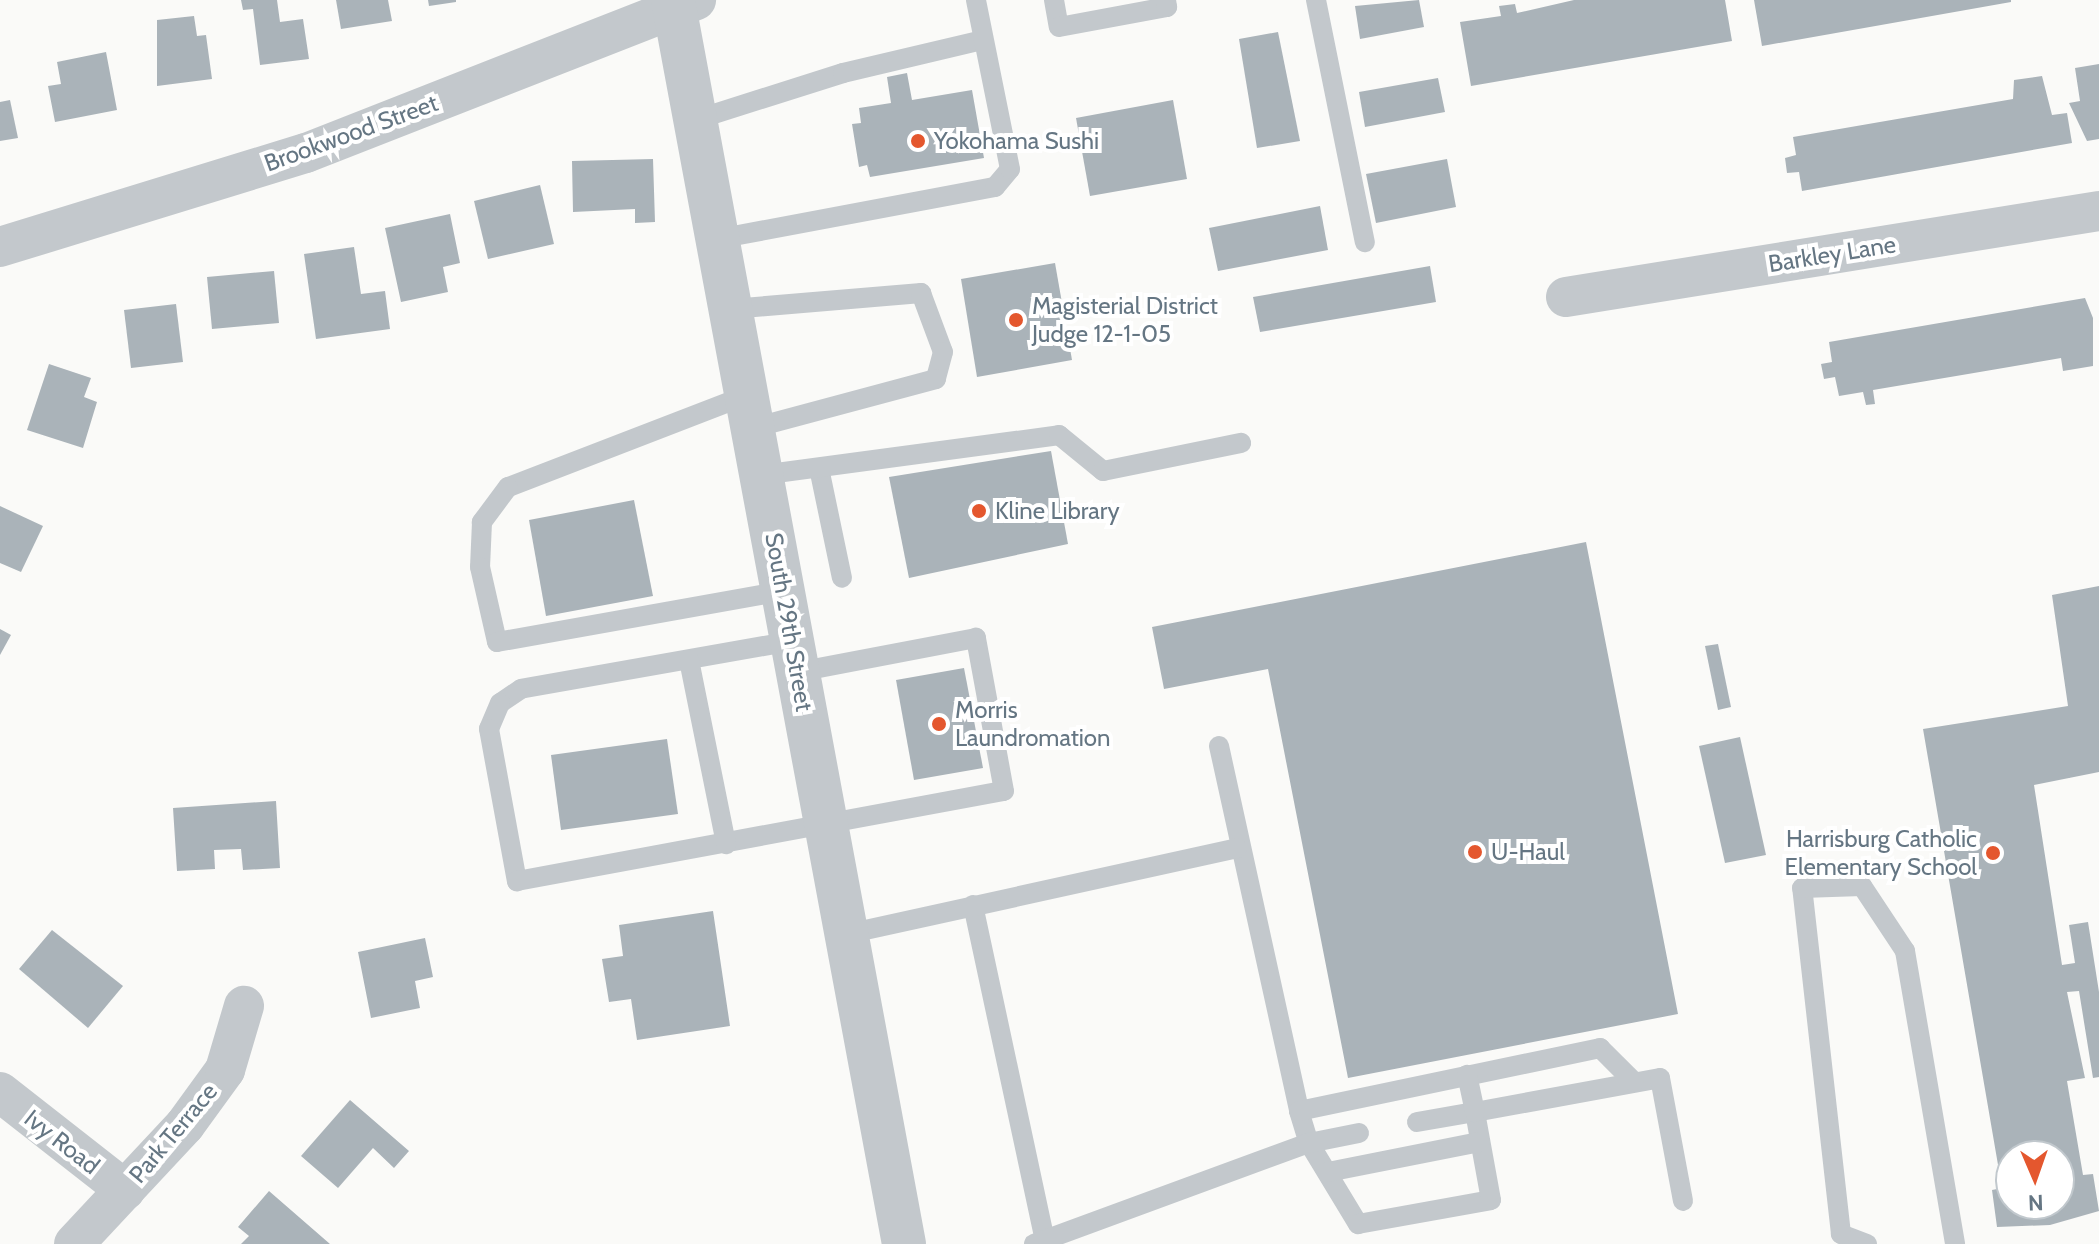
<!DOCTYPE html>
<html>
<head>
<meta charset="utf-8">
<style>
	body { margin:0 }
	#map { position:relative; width:2099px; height:1244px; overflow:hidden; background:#fafaf8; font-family:Cabin,sans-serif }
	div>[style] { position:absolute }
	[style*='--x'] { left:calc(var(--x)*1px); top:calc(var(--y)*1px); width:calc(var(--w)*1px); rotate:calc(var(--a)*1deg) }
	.building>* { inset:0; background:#aab3b9 }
	.service>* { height:20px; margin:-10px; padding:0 10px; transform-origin:10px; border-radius:10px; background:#c3c8cc }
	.minor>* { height:40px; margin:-20px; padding:0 20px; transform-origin:20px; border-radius:20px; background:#c3c8cc }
	.tertiary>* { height:44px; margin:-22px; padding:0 22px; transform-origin:22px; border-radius:22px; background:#c3c8cc }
	.dots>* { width:22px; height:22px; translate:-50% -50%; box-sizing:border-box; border:4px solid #fff; border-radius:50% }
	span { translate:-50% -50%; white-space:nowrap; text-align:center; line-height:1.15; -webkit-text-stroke:8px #fff; paint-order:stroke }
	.street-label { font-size:24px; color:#657683 }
	.poi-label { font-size:24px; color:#657683 }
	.left { translate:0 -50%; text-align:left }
	.right { translate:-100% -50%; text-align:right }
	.north { position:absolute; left:1995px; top:1140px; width:80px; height:80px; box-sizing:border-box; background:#fff; border:2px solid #c1c8cd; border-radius:50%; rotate:178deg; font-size:22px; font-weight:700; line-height:32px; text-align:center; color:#657683 }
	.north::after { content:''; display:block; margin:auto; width:28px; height:36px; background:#e4572e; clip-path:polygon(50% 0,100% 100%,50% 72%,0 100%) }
</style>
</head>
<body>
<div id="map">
	<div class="building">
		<div style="clip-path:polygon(241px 0,277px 0,280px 22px,303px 19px,309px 59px,260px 65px,253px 9px,243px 10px)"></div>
		<div style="clip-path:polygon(336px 0,388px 0,392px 21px,341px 29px)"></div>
		<div style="clip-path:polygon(428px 0,456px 0,456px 2px,429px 6px)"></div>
		<div style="clip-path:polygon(1419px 0,1424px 27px,1360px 39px,1355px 6px)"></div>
		<div style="clip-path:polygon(1574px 0,1725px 0,1732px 41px,1471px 86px,1460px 22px,1501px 16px,1499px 6px,1515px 4px,1517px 13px)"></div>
		<div style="clip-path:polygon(1754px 0,2011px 0,2011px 2px,1762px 46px)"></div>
		<div style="clip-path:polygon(194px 16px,197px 36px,206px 35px,212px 79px,157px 86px,157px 20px)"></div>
		<div style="clip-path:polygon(1278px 32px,1300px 141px,1257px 148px,1239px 39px)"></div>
		<div style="clip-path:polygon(106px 52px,117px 110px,55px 122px,48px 86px,61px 84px,57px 62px)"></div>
		<div style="clip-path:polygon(2099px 64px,2099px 139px,2087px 141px,2069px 103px,2080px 101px,2075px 68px)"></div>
		<div style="clip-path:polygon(907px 73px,912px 100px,972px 90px,984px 158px,870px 177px,867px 165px,859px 167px,852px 124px,861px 123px,859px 108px,891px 103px,887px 77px)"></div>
		<div style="clip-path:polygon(2042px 76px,2052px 115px,2067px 113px,2072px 143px,1802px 191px,1799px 172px,1787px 173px,1785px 158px,1796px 155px,1793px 137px,2013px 99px,2014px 80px)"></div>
		<div style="clip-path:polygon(1438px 78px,1445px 112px,1365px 127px,1359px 92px)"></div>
		<div style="clip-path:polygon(10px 100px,18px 138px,0 141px,0 102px)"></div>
		<div style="clip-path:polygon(1173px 100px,1187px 179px,1090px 196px,1076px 118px)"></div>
		<div style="clip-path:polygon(653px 159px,655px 222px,635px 223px,635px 209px,573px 212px,572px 161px)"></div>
		<div style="clip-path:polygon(1447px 159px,1456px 207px,1376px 223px,1366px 174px)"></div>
		<div style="clip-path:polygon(540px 185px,554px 244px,488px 259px,474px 201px)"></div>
		<div style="clip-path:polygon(1320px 206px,1328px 250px,1218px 271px,1209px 228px)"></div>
		<div style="clip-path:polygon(450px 214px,460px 263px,443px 267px,448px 292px,401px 302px,385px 228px)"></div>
		<div style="clip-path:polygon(354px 247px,361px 294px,385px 291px,390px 329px,316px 339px,304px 254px)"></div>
		<div style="clip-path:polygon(1055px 263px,1072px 360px,977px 377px,961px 279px)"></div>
		<div style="clip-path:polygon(1430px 266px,1436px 302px,1260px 332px,1253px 297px)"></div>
		<div style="clip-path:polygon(274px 271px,279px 323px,212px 329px,207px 277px)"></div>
		<div style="clip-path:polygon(2085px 298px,2093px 318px,2093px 366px,2063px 371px,2061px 358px,1968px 374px,1873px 390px,1875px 404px,1866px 405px,1863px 392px,1839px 396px,1835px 377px,1824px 379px,1821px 364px,1832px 362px,1829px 342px)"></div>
		<div style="clip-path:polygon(176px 304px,183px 362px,131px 368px,124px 310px)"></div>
		<div style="clip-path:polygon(49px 364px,91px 378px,84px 397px,97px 402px,83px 448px,27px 430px)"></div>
		<div style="clip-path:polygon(1051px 451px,1068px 544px,909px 578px,889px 477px)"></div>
		<div style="clip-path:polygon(634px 500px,653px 596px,546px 616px,529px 520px)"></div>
		<div style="clip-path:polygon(0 506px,43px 526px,21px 572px,0 563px)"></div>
		<div style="clip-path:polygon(1586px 542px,1678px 1014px,1348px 1078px,1268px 669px,1164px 689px,1152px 627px)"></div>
		<div style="clip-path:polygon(evenodd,2099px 586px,2099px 772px,2034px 785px,2062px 965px,2075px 963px,2069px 925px,2088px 922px,2099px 992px,2099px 1077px,2093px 1078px,2079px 991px,2067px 992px,2085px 1078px,2067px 1081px,2083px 1175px,2093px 1174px,2099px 1211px,2050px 1225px,1997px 1227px,1992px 1190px,2002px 1188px,1923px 729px,2068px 706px,2052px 595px,2099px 586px,2011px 1156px,2059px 1156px,2059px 1204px,2011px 1204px,2011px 1156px)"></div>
		<div style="clip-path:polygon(0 629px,11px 635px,0 655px)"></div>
		<div style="clip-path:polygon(1718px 644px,1731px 707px,1718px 710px,1705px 646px)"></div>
		<div style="clip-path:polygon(964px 668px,983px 768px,914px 780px,896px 680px)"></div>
		<div style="clip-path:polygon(1740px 737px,1766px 855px,1725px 863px,1699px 746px)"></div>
		<div style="clip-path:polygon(667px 739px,678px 814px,561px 830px,551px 755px)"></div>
		<div style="clip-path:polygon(276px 801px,280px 868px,243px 870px,241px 849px,214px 850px,215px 869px,177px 871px,173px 808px)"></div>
		<div style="clip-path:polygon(713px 911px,730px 1026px,637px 1040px,631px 999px,609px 1002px,602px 959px,623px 956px,619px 925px)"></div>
		<div style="clip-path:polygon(52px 930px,123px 986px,88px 1028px,19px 969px)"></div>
		<div style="clip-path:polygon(425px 938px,433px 977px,415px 981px,420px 1008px,371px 1018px,358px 952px)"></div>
		<div style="clip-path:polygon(350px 1100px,409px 1151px,394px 1168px,373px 1148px,338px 1188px,301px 1156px)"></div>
		<div style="clip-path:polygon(269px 1191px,330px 1244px,241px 1244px,249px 1236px,238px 1227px)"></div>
	</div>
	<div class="service">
		<div style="--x:1054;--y:0;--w:27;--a:80"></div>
		<div style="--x:1059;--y:27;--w:110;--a:-10.5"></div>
		<div style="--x:1167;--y:7;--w:7;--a:-98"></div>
		<div style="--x:1316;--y:0;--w:247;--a:78.6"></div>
		<div style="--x:695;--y:120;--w:155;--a:-17.6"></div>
		<div style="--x:843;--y:73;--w:144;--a:-13.3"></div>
		<div style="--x:717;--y:239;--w:283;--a:-10.6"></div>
		<div style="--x:995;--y:187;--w:23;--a:-50"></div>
		<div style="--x:1010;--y:169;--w:172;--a:-101.4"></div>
		<div style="--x:731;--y:309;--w:191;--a:-4.8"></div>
		<div style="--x:921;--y:293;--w:63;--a:69.6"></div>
		<div style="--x:943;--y:352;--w:28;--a:105"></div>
		<div style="--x:936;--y:379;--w:189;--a:165"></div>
		<div style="--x:747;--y:395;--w:256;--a:158.9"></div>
		<div style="--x:508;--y:487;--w:44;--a:126.6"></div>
		<div style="--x:482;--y:522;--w:45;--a:92.5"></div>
		<div style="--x:480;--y:567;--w:77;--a:77.2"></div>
		<div style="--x:497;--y:642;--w:291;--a:-10.1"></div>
		<div style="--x:819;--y:468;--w:112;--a:78.2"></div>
		<div style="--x:761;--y:475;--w:301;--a:-7.6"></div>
		<div style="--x:1059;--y:435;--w:57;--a:39.3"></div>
		<div style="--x:1103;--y:471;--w:141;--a:-11.5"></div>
		<div style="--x:792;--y:641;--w:275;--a:170"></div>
		<div style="--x:521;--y:689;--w:25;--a:146"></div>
		<div style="--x:500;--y:703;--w:28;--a:113"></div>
		<div style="--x:489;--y:729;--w:155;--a:79.6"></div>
		<div style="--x:517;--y:881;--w:495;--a:-10.5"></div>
		<div style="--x:1004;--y:791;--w:156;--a:-100.4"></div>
		<div style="--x:976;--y:638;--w:181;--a:169.2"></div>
		<div style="--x:689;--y:660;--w:188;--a:78.6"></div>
		<div style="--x:1219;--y:746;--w:374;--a:77.6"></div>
		<div style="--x:1299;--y:1111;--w:34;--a:73"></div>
		<div style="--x:1309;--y:1143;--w:95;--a:58.8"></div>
		<div style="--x:1358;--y:1224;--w:135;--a:-10.2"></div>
		<div style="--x:1491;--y:1200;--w:89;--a:-100.3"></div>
		<div style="--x:1475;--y:1112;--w:188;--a:-10.4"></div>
		<div style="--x:1660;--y:1078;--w:125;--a:79.4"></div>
		<div style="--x:973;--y:905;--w:344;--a:77.9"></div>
		<div style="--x:847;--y:934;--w:399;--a:-12.4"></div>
		<div style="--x:1299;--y:1111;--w:308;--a:-11.8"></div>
		<div style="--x:1600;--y:1048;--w:48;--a:45"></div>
		<div style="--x:1417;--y:1122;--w:59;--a:-9.8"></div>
		<div style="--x:1475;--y:1112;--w:38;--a:-102"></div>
		<div style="--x:1328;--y:1172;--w:155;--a:-11.2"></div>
		<div style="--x:1034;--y:1244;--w:293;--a:-20.2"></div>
		<div style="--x:1309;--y:1143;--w:51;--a:-11.3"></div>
		<div style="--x:1867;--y:1244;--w:28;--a:-159"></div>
		<div style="--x:1841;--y:1234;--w:348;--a:-96.4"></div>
		<div style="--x:1802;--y:888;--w:60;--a:-1.9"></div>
		<div style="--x:1862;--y:886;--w:78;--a:56.5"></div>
		<div style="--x:1905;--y:951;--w:297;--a:80.3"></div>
	</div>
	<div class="minor">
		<div style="--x:0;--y:247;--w:320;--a:-17.1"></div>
		<div style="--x:306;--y:153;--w:419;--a:-21.4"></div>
		<div style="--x:1566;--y:297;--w:540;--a:-9.17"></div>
		<div style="--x:0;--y:1092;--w:159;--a:38.1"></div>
		<div style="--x:74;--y:1244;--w:163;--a:-47"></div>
		<div style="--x:185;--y:1125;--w:68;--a:-54"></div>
		<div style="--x:225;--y:1070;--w:67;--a:-73.5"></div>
	</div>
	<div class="tertiary">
		<div style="--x:673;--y:0;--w:1265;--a:79.48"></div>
	</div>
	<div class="dots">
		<div style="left:918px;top:141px;background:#e4572e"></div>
		<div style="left:1016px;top:320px;background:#e4572e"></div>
		<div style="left:979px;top:511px;background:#e4572e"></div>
		<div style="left:939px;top:724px;background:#e4572e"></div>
		<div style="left:1475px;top:852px;background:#e4572e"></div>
		<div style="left:1993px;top:853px;background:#e4572e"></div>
	</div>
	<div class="street-label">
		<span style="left:351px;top:133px;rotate:-20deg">Brookwood Street</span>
		<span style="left:1832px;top:254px;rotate:-9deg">Barkley Lane</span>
		<span style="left:789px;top:622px;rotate:80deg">South 29th Street</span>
		<span style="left:173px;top:1133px;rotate:-50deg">Park Terrace</span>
		<span style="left:62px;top:1142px;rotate:38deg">Ivy Road</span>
	</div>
	<div class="poi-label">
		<span class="left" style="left:934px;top:141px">Yokohama Sushi</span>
		<span class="left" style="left:1032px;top:320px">Magisterial District<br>Judge 12-1-05</span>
		<span class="left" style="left:995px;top:511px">Kline Library</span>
		<span class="left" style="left:955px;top:724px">Morris<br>Laundromation</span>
		<span class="right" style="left:1977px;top:853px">Harrisburg Catholic<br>Elementary School</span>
		<span class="left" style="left:1491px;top:852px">U-Haul</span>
	</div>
	<div class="north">N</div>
</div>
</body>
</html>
